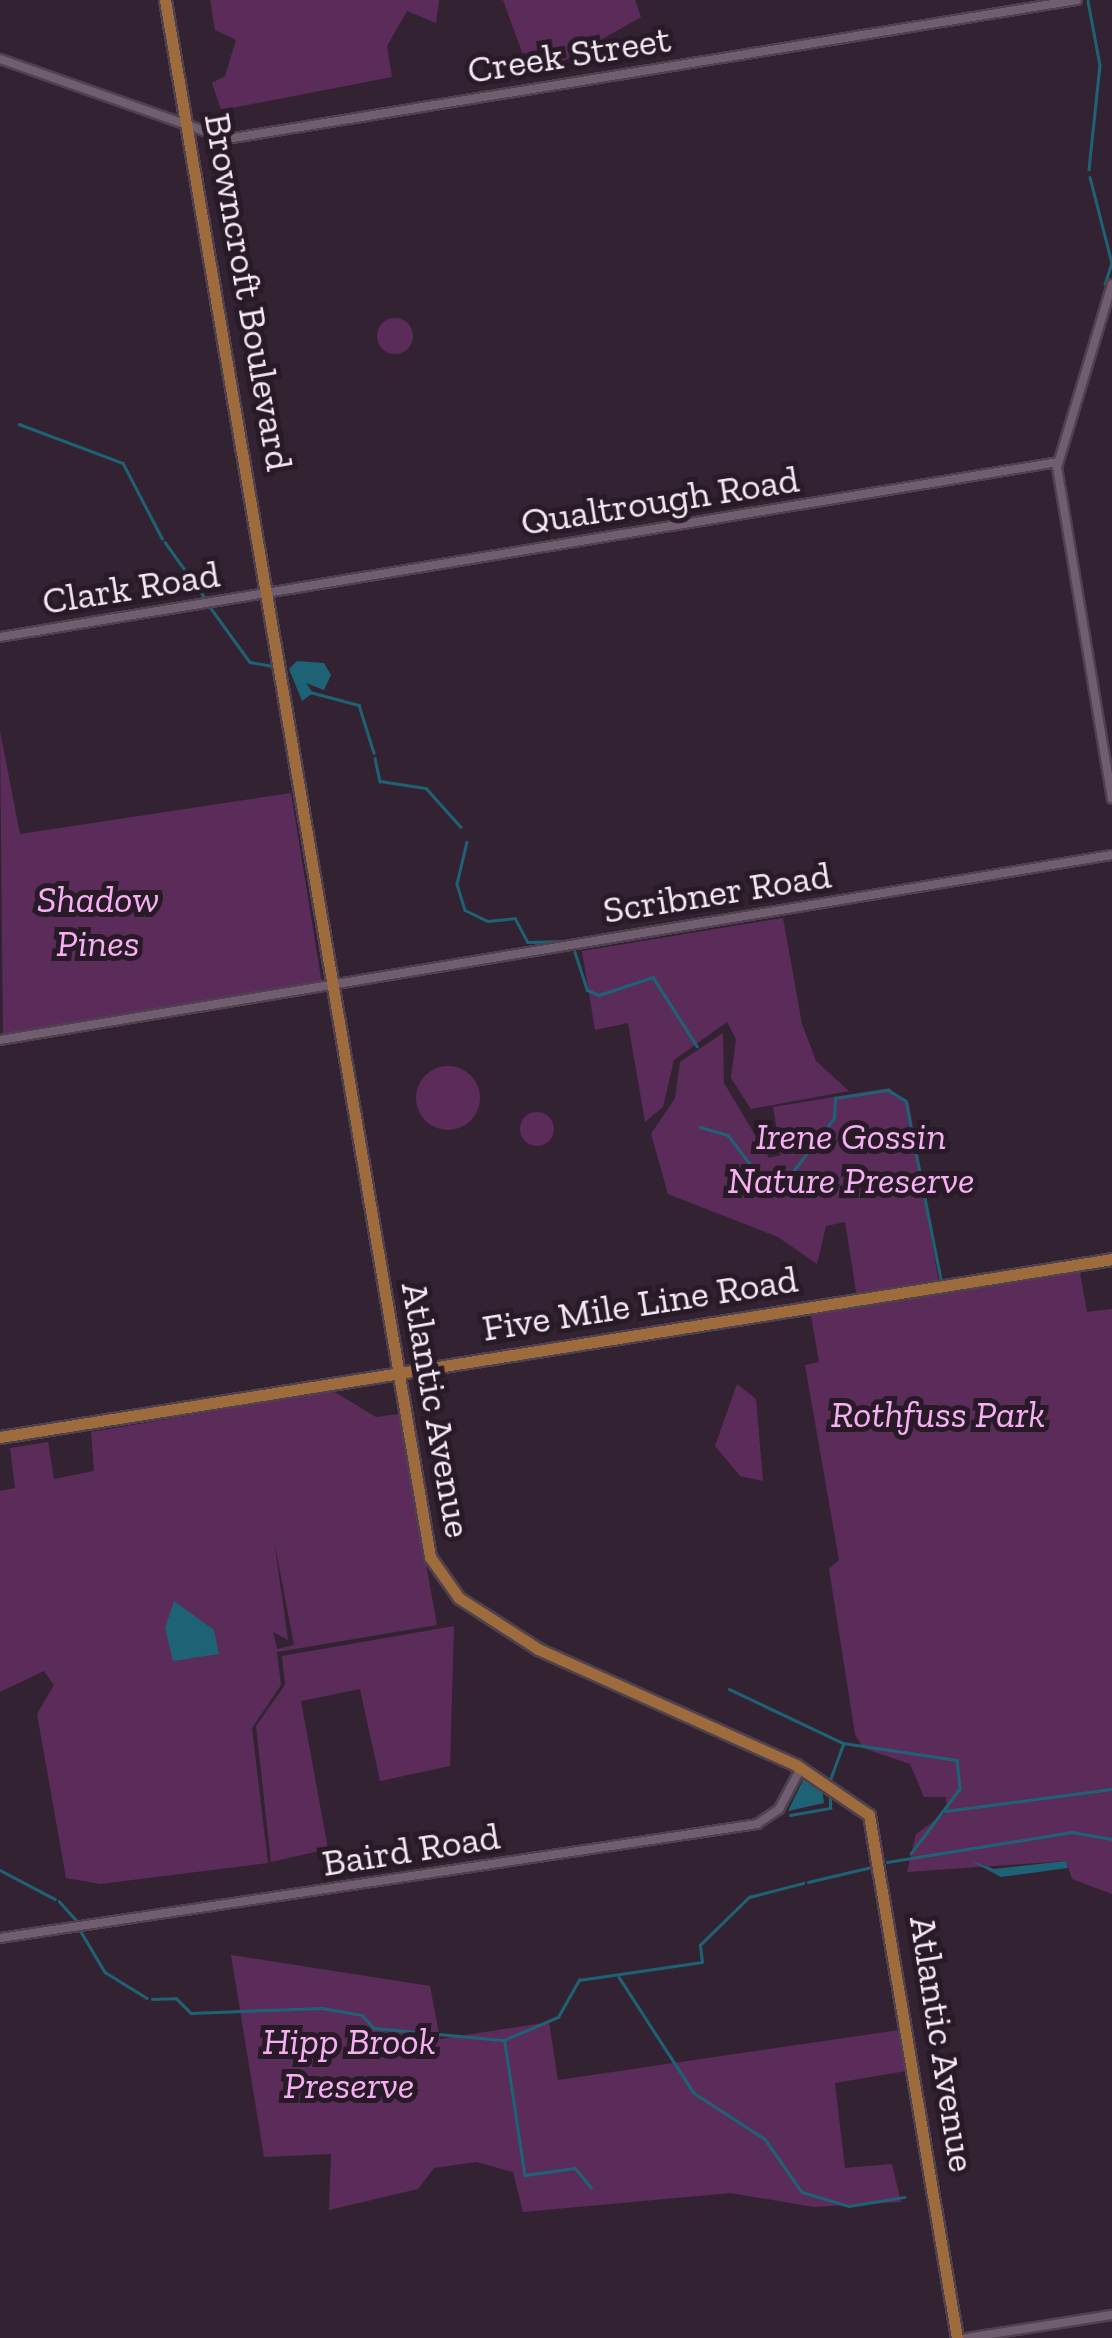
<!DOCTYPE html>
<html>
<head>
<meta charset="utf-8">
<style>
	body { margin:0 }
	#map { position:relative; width:1112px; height:2338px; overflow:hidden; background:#332332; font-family:"Zilla Slab",serif }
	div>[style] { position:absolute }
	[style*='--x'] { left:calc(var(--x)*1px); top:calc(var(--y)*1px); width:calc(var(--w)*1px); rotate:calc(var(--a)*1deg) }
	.green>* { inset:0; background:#5b2c59 }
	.round { border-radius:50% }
	.water>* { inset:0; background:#1e6375 }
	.stream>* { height:2.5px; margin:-1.25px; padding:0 1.25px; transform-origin:1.25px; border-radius:1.25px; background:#1e6375 }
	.roads { filter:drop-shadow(2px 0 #4f414e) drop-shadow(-2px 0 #4f414e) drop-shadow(0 2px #4f414e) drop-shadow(0 -2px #4f414e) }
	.minor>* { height:8px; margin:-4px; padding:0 4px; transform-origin:4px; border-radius:4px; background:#705d6f }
	.major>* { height:11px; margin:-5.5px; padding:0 5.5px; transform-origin:5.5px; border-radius:5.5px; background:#9e6b3c }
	span { translate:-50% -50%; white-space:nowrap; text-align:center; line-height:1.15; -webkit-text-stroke:10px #291a28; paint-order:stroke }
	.street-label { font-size:38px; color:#f5eaf4 }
	.park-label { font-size:38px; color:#f7aff3; font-style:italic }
</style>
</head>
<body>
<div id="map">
	<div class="green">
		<div style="clip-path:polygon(210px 0,439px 0,436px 23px,407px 11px,387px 46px,392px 77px,221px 110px,212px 83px,225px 76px,236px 40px,215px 30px)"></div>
		<div style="clip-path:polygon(503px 0,635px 0,641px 17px,555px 66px,522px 52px)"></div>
		<div class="round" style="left:377px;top:318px;width:36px;height:36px"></div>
		<div style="clip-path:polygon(0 731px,20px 834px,291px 793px,322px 984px,3px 1037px)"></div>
		<div style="clip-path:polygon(783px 918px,802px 1024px,816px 1061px,849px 1091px,751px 1109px,731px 1078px,736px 1039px,727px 1022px,674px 1060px,663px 1107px,645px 1122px,628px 1023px,595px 1030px,582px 951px)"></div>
		<div style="clip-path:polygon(723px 1033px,724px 1083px,769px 1158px,781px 1155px,773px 1107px,889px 1088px,909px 1103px,939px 1284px,857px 1297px,845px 1222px,826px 1226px,817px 1264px,778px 1237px,668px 1194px,651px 1134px,675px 1098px,680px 1062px)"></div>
		<div class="round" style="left:416px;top:1066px;width:64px;height:64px"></div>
		<div class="round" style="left:520px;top:1112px;width:34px;height:34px"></div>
		<div style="clip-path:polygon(1079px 1267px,1087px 1312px,1112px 1309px,1112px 1894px,1072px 1879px,1066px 1861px,907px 1872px,916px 1834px,947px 1812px,946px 1797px,924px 1797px,910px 1764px,863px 1748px,855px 1734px,829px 1569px,839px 1560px,805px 1365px,819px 1362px,810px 1310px)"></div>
		<div style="clip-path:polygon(737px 1384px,756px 1399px,763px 1481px,740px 1476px,715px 1446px)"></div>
		<div style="clip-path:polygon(evenodd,333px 1391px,376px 1417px,399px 1414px,437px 1625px,277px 1652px,281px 1685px,252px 1728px,268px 1863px,100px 1884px,66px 1878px,37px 1714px,54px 1685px,44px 1671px,0 1692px,0 1491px,15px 1488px,10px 1448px,48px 1442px,54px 1479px,94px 1471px,91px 1432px,333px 1391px,274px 1540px,294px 1645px,277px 1649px,273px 1632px,288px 1640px,274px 1540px)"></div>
		<div style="clip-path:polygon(454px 1626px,450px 1766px,380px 1781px,360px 1689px,301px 1701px,328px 1849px,271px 1862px,256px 1726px,285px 1685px,282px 1656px)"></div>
		<div style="clip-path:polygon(231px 1955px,430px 1986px,440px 2039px,549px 2022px,558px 2080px,906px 2029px,912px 2070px,835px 2083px,845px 2168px,892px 2164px,901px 2202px,814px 2207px,730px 2193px,523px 2212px,513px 2172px,476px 2162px,434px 2168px,418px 2189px,329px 2210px,331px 2154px,264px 2157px)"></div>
	</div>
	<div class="water">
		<div style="clip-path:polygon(297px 661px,324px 663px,331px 675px,324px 690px,306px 683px,313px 693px,302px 701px,289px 669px)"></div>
		<div style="clip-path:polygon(174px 1601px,214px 1630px,219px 1654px,173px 1661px,165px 1628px)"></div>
		<div style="clip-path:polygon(804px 1778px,822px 1788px,824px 1803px,788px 1811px)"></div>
		<div style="clip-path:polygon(971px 1861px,994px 1869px,1066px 1861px,1068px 1868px,1001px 1877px)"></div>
	</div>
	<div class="stream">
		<div style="--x:1088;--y:1;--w:65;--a:79.4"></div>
		<div style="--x:1100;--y:65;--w:105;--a:96"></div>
		<div style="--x:1090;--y:177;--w:89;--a:75.7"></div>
		<div style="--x:1112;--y:263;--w:22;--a:108"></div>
		<div style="--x:19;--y:424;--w:111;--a:20.6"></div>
		<div style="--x:123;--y:463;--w:85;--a:62.5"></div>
		<div style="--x:165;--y:542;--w:69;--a:54.5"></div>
		<div style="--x:210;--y:607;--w:68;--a:54"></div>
		<div style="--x:250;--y:662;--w:23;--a:10"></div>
		<div style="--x:310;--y:692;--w:51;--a:14.9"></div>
		<div style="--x:359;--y:705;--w:50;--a:72.6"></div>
		<div style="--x:375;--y:758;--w:24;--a:78"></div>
		<div style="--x:380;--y:781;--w:47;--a:8.7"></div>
		<div style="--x:426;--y:788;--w:52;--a:48.1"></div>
		<div style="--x:467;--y:842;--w:43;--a:103.4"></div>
		<div style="--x:457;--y:884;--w:27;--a:73"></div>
		<div style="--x:465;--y:910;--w:25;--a:26"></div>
		<div style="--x:488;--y:921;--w:27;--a:-6"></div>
		<div style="--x:515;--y:918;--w:27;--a:62"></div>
		<div style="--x:528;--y:942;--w:43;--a:-1.3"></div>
		<div style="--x:575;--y:952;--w:40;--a:72"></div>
		<div style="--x:587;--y:990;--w:13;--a:23"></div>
		<div style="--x:599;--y:995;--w:57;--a:-18.4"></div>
		<div style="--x:653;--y:977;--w:82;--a:57.5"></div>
		<div style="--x:700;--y:1127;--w:29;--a:16"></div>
		<div style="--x:728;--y:1135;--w:48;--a:52.7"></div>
		<div style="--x:757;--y:1173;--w:31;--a:9"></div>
		<div style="--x:788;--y:1178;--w:76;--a:-52.5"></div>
		<div style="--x:834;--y:1118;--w:20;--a:-87"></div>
		<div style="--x:835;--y:1098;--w:54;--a:-8.6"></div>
		<div style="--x:888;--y:1090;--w:21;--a:31"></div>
		<div style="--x:906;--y:1101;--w:182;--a:78.9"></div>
		<div style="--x:729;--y:1689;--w:126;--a:25.3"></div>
		<div style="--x:843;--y:1743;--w:115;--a:8.5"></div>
		<div style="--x:957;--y:1760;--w:29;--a:84"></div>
		<div style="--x:960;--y:1789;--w:81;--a:127"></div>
		<div style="--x:830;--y:1780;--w:38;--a:-70"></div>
		<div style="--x:945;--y:1811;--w:168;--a:-7.5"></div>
		<div style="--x:790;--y:1815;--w:41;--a:-9.9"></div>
		<div style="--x:830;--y:1808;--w:13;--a:-90"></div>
		<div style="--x:887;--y:1862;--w:187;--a:-9.2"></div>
		<div style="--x:1072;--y:1832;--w:41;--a:9.9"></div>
		<div style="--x:0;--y:1870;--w:62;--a:27.8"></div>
		<div style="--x:808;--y:1882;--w:66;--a:-13.2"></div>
		<div style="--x:59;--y:1901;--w:27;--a:48"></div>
		<div style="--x:80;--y:1930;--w:49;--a:59.2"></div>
		<div style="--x:105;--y:1972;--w:49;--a:31.8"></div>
		<div style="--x:619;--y:1977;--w:138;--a:57.1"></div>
		<div style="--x:694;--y:2093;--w:85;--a:32.9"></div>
		<div style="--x:765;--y:2139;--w:65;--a:55.1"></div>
		<div style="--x:802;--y:2192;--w:49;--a:16.6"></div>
		<div style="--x:849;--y:2206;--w:56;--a:-9.3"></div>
		<div style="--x:152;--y:1999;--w:24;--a:-2"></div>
		<div style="--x:176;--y:1998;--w:21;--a:45"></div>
		<div style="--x:191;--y:2013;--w:131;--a:-2.2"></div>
		<div style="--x:322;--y:2008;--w:41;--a:9.9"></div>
		<div style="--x:362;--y:2015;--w:18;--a:47"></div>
		<div style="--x:374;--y:2028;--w:131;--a:5.3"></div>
		<div style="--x:504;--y:2040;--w:59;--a:-23.1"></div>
		<div style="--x:558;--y:2017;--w:43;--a:-60.4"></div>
		<div style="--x:579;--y:1980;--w:124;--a:-8.3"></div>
		<div style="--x:702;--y:1962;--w:17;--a:-97"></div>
		<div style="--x:700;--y:1945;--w:69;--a:-44.4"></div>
		<div style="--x:749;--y:1897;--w:56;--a:-14.5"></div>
		<div style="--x:505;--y:2043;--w:134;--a:81.4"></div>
		<div style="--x:525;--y:2175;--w:50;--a:-8"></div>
		<div style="--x:575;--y:2168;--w:25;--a:50"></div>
	</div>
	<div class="roads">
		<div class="minor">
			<div style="--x:0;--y:59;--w:241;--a:19.4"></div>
			<div style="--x:227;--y:139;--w:861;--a:-9.29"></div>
			<div style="--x:1112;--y:284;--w:191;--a:106.7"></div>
			<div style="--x:1057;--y:467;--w:336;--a:80.6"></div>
			<div style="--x:0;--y:637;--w:1072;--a:-9.39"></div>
			<div style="--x:0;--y:1040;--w:1127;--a:-9.45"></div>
			<div style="--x:0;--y:1938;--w:766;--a:-8.56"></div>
			<div style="--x:757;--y:1824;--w:27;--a:-34"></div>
			<div style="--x:779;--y:1809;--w:47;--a:-61.8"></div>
			<div style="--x:966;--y:2338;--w:148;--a:-9"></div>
		</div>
		<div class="major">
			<div style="--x:165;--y:0;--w:1579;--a:80.34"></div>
			<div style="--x:430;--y:1557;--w:50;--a:54.7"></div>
			<div style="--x:459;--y:1598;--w:94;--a:32.8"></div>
			<div style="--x:538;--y:1649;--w:283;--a:24.2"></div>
			<div style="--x:796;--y:1765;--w:88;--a:34.4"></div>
			<div style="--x:869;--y:1815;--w:530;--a:80.45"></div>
			<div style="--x:0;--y:1437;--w:1126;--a:-9.09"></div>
		</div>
	</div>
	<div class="street-label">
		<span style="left:569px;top:55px;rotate:-9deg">Creek Street</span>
		<span style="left:248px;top:292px;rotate:80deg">Browncroft Boulevard</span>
		<span style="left:660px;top:501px;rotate:-9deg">Qualtrough Road</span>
		<span style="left:131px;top:588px;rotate:-9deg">Clark Road</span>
		<span style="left:717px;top:893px;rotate:-9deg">Scribner Road</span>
		<span style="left:640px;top:1304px;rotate:-9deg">Five Mile Line Road</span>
		<span style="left:436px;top:1410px;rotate:80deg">Atlantic Avenue</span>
		<span style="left:411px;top:1850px;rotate:-9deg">Baird Road</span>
		<span style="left:942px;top:2044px;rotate:81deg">Atlantic Avenue</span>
	</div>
	<div class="park-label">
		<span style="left:98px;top:922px">Shadow<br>Pines</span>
		<span style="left:851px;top:1159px">Irene Gossin<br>Nature Preserve</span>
		<span style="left:938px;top:1415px">Rothfuss Park</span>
		<span style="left:349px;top:2064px">Hipp Brook<br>Preserve</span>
	</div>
</div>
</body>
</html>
